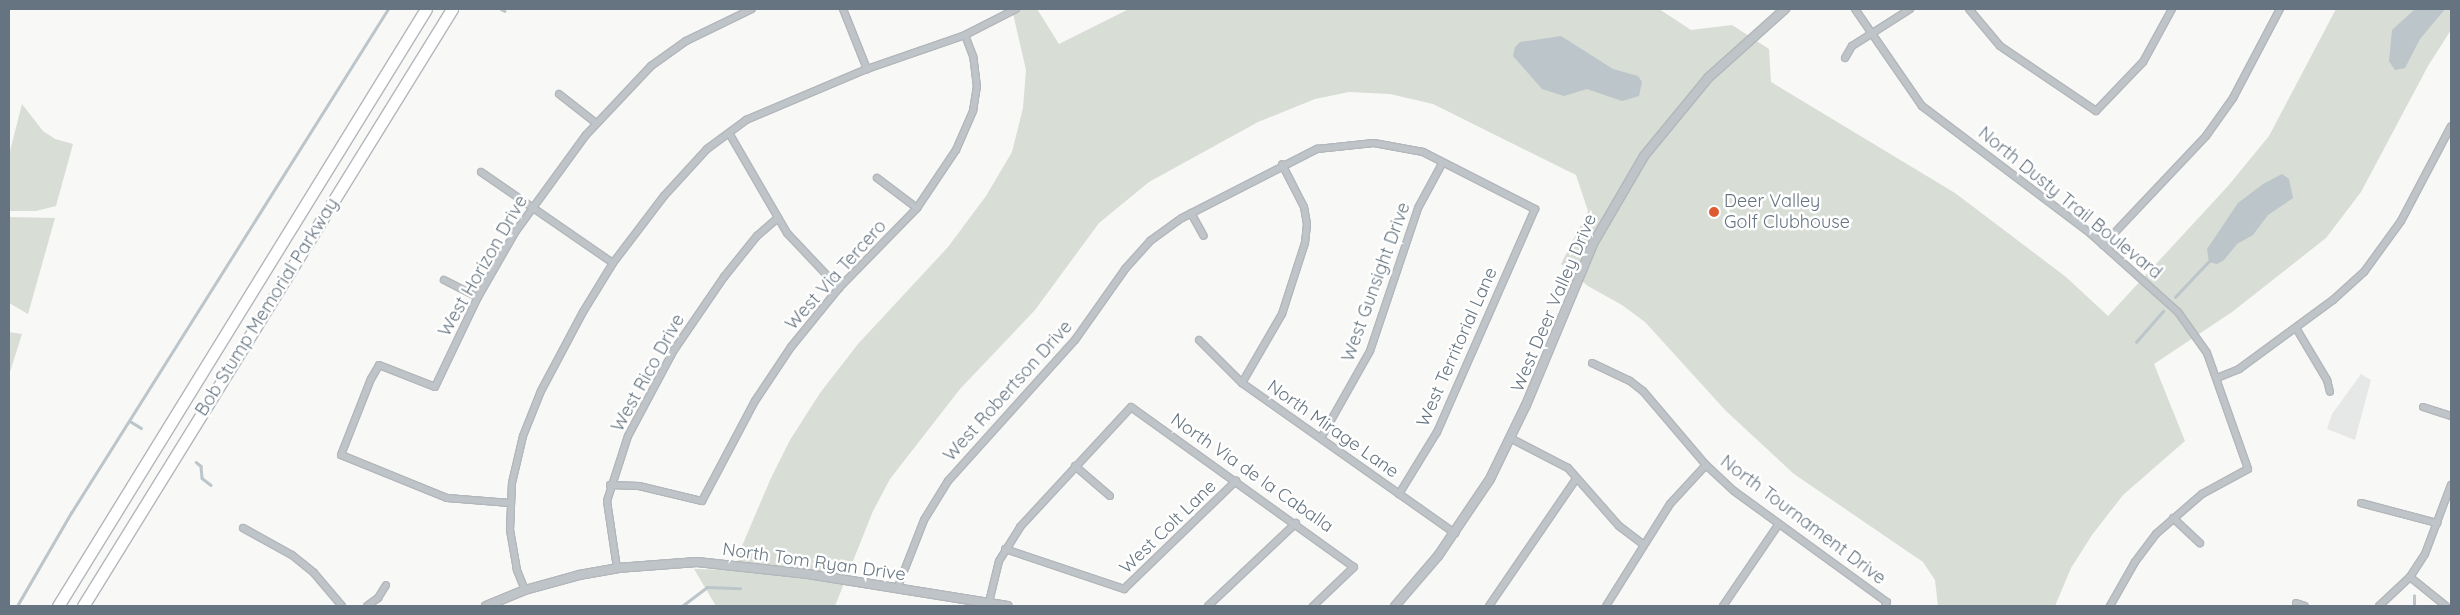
<!DOCTYPE html>
<html>
<head>
<meta charset="utf-8">
<style>
	body { margin:0 }
	#map { position:relative; width:2460px; height:615px; overflow:hidden; background:#f8f8f6; font-family:Quicksand,sans-serif }
	div>[style] { position:absolute }
	[style*='--x'] { left:calc(var(--x)*1px); top:calc(var(--y)*1px); width:calc(var(--w)*1px); rotate:calc(var(--a)*1deg) }
	.built>* { inset:0; background:#e6e7e7 }
	.green>* { inset:0; background:#d8ddd5 }
	.water>* { inset:0; background:#bbc5ca }
	.stream>* { height:2.5px; margin:-1.25px; padding:0 1.25px; transform-origin:1.25px; border-radius:1.25px; background:#bbc5ca }
	.roads { filter:drop-shadow(1px 0 #b3b7bb) drop-shadow(-1px 0 #b3b7bb) drop-shadow(0 1px #b3b7bb) drop-shadow(0 -1px #b3b7bb) }
	.minor>* { height:6px; margin:-3px; padding:0 3px; transform-origin:3px; border-radius:3px; background:#bfc4c8 }
	.tertiary>* { height:8px; margin:-4px; padding:0 4px; transform-origin:4px; border-radius:4px; background:#bfc4c8 }
	.motorway>* { height:11px; margin:-5.5px; padding:0 5.5px; transform-origin:5.5px; border-radius:5.5px; background:#fff }
	.dots>* { width:14px; height:14px; translate:-50% -50%; box-sizing:border-box; border:2px solid #fff; border-radius:50% }
	span { translate:-50% -50%; white-space:nowrap; text-align:center; line-height:1.15; -webkit-text-stroke:5px #fff; paint-order:stroke }
	.poi-label { font-size:18px; color:#657480 }
	.left { translate:0 -50%; text-align:left }
	.street-label { font-size:18px; color:#657480 }
	.frame { position:absolute; inset:0; border:10px solid #657480; pointer-events:none }
</style>
</head>
<body>
<div id="map">
	<div class="built">
		<div style="clip-path:polygon(2361px 374px,2371px 380px,2355px 440px,2327px 429px,2332px 414px)"></div>
	</div>
	<div class="green">
		<div style="clip-path:polygon(1012px 9px,1037px 9px,1059px 44px,1129px 9px,1659px 9px,1691px 30px,1732px 25px,1769px 49px,1771px 82px,1955px 193px,2066px 277px,2108px 316px,2228px 186px,2269px 136px,2336px 9px,2451px 9px,2451px 30px,2428px 66px,2361px 192px,2326px 238px,2232px 312px,2154px 364px,2185px 441px,2123px 495px,2092px 535px,2071px 568px,2055px 606px,1938px 606px,1935px 580px,1923px 562px,1794px 474px,1726px 411px,1645px 322px,1622px 305px,1588px 286px,1561px 264px,1588px 211px,1576px 175px,1433px 104px,1390px 94px,1349px 92px,1315px 99px,1258px 122px,1149px 182px,1099px 223px,1035px 310px,960px 389px,890px 479px,873px 511px,835px 606px,716px 606px,694px 569px,736px 570px,739px 553px,771px 478px,790px 440px,820px 393px,858px 344px,948px 247px,986px 196px,1012px 152px,1023px 108px,1026px 70px)"></div>
		<div style="clip-path:polygon(22px 104px,43px 131px,55px 139px,73px 144px,56px 206px,36px 211px,9px 211px,9px 155px)"></div>
		<div style="clip-path:polygon(9px 217px,55px 218px,28px 314px,9px 303px)"></div>
		<div style="clip-path:polygon(9px 332px,22px 334px,9px 375px)"></div>
	</div>
	<div class="water">
		<div style="clip-path:polygon(2415px 9px,2445px 9px,2420px 39px,2405px 68px,2395px 70px,2389px 61px,2392px 30px)"></div>
		<div style="clip-path:polygon(1561px 36px,1613px 69px,1638px 76px,1642px 82px,1639px 96px,1622px 101px,1587px 89px,1564px 96px,1542px 89px,1513px 56px,1515px 47px,1520px 42px)"></div>
		<div style="clip-path:polygon(2282px 174px,2289px 179px,2293px 198px,2268px 215px,2253px 235px,2237px 244px,2224px 260px,2217px 264px,2209px 262px,2207px 249px,2238px 203px,2263px 184px)"></div>
	</div>
	<div class="stream">
		<div style="--x:501;--y:9;--w:4;--a:27"></div>
		<div style="--x:2175;--y:297;--w:51;--a:-46.6"></div>
		<div style="--x:2136;--y:342;--w:41;--a:-48.9"></div>
		<div style="--x:130;--y:421;--w:13;--a:32"></div>
		<div style="--x:196;--y:462;--w:6;--a:39"></div>
		<div style="--x:201;--y:466;--w:12;--a:85"></div>
		<div style="--x:202;--y:478;--w:11;--a:38"></div>
		<div style="--x:17;--y:606;--w:108;--a:-59.9"></div>
		<div style="--x:71;--y:513;--w:595;--a:-57.83"></div>
		<div style="--x:682;--y:606;--w:31;--a:-37"></div>
		<div style="--x:707;--y:587;--w:33;--a:2"></div>
		<div style="--x:2414;--y:606;--w:10;--a:-90"></div>
	</div>
	<div class="roads">
		<div class="minor">
			<div style="--x:843;--y:9;--w:65;--a:68.2"></div>
			<div style="--x:1855;--y:9;--w:118;--a:55.4"></div>
			<div style="--x:1922;--y:106;--w:212;--a:37.1"></div>
			<div style="--x:2091;--y:234;--w:117;--a:41.9"></div>
			<div style="--x:2178;--y:312;--w:50;--a:54.7"></div>
			<div style="--x:2207;--y:353;--w:123;--a:70.5"></div>
			<div style="--x:2248;--y:469;--w:52;--a:151.5"></div>
			<div style="--x:2202;--y:494;--w:61;--a:139"></div>
			<div style="--x:2156;--y:534;--w:35;--a:127"></div>
			<div style="--x:2135;--y:562;--w:51;--a:119.6"></div>
			<div style="--x:1969;--y:9;--w:48;--a:50"></div>
			<div style="--x:2000;--y:46;--w:116;--a:34.1"></div>
			<div style="--x:2096;--y:111;--w:68;--a:-46.2"></div>
			<div style="--x:2143;--y:62;--w:60;--a:-61.3"></div>
			<div style="--x:1845;--y:58;--w:14;--a:-60"></div>
			<div style="--x:1852;--y:46;--w:69;--a:-32.5"></div>
			<div style="--x:559;--y:94;--w:47;--a:38.1"></div>
			<div style="--x:729;--y:133;--w:116;--a:59.9"></div>
			<div style="--x:787;--y:233;--w:76;--a:46.6"></div>
			<div style="--x:481;--y:172;--w:160;--a:34.6"></div>
			<div style="--x:877;--y:178;--w:50;--a:36.9"></div>
			<div style="--x:1191;--y:213;--w:26;--a:61"></div>
			<div style="--x:2103;--y:245;--w:150;--a:-46.6"></div>
			<div style="--x:2206;--y:136;--w:47;--a:-54.6"></div>
			<div style="--x:2233;--y:98;--w:101;--a:-62.2"></div>
			<div style="--x:444;--y:280;--w:38;--a:27"></div>
			<div style="--x:2296;--y:328;--w:61;--a:59.2"></div>
			<div style="--x:2327;--y:380;--w:12;--a:76"></div>
			<div style="--x:1199;--y:340;--w:61;--a:45"></div>
			<div style="--x:1242;--y:383;--w:261;--a:35.2"></div>
			<div style="--x:1592;--y:363;--w:42;--a:25.3"></div>
			<div style="--x:1630;--y:381;--w:16;--a:38"></div>
			<div style="--x:1643;--y:391;--w:97;--a:49.6"></div>
			<div style="--x:1706;--y:465;--w:38;--a:43"></div>
			<div style="--x:1734;--y:491;--w:189;--a:36"></div>
			<div style="--x:1887;--y:602;--w:4;--a:117"></div>
			<div style="--x:2217;--y:378;--w:24;--a:-22"></div>
			<div style="--x:2239;--y:369;--w:117;--a:-36.3"></div>
			<div style="--x:2333;--y:300;--w:42;--a:-42.1"></div>
			<div style="--x:2364;--y:272;--w:63;--a:-54"></div>
			<div style="--x:2401;--y:221;--w:107;--a:-62.2"></div>
			<div style="--x:1242;--y:383;--w:80;--a:-59.9"></div>
			<div style="--x:1282;--y:314;--w:75;--a:-72.1"></div>
			<div style="--x:1305;--y:243;--w:19;--a:-84"></div>
			<div style="--x:1307;--y:224;--w:17;--a:-100"></div>
			<div style="--x:1304;--y:207;--w:48;--a:-117.1"></div>
			<div style="--x:2423;--y:407;--w:29;--a:18"></div>
			<div style="--x:1321;--y:438;--w:100;--a:-60.6"></div>
			<div style="--x:1370;--y:351;--w:151;--a:-71.4"></div>
			<div style="--x:1418;--y:208;--w:52;--a:-61.5"></div>
			<div style="--x:1512;--y:439;--w:63;--a:27.4"></div>
			<div style="--x:1568;--y:468;--w:77;--a:48.7"></div>
			<div style="--x:1619;--y:526;--w:30;--a:37"></div>
			<div style="--x:1075;--y:466;--w:46;--a:40.6"></div>
			<div style="--x:610;--y:485;--w:29;--a:2"></div>
			<div style="--x:639;--y:486;--w:65;--a:13.4"></div>
			<div style="--x:702;--y:501;--w:113;--a:-62.1"></div>
			<div style="--x:755;--y:401;--w:65;--a:-56.3"></div>
			<div style="--x:791;--y:347;--w:76;--a:-50.9"></div>
			<div style="--x:839;--y:288;--w:112;--a:-45.7"></div>
			<div style="--x:917;--y:208;--w:70;--a:-56.1"></div>
			<div style="--x:956;--y:150;--w:43;--a:-66.4"></div>
			<div style="--x:973;--y:111;--w:24;--a:-81"></div>
			<div style="--x:977;--y:87;--w:31;--a:-97"></div>
			<div style="--x:973;--y:56;--w:22;--a:-111"></div>
			<div style="--x:510;--y:503;--w:63;--a:-175.5"></div>
			<div style="--x:447;--y:498;--w:114;--a:-157.9"></div>
			<div style="--x:341;--y:455;--w:82;--a:-68.5"></div>
			<div style="--x:371;--y:379;--w:16;--a:-60"></div>
			<div style="--x:379;--y:365;--w:60;--a:21.4"></div>
			<div style="--x:435;--y:387;--w:100;--a:-64.5"></div>
			<div style="--x:478;--y:297;--w:76;--a:-60.1"></div>
			<div style="--x:516;--y:231;--w:119;--a:-53.9"></div>
			<div style="--x:586;--y:135;--w:95;--a:-46.7"></div>
			<div style="--x:651;--y:66;--w:43;--a:-35.5"></div>
			<div style="--x:686;--y:41;--w:73;--a:-25.9"></div>
			<div style="--x:2361;--y:503;--w:79;--a:14.7"></div>
			<div style="--x:2173;--y:518;--w:37;--a:43"></div>
			<div style="--x:243;--y:528;--w:56;--a:28.9"></div>
			<div style="--x:292;--y:555;--w:28;--a:39"></div>
			<div style="--x:314;--y:573;--w:43;--a:49.7"></div>
			<div style="--x:1005;--y:549;--w:126;--a:18.6"></div>
			<div style="--x:1124;--y:589;--w:156;--a:-44"></div>
			<div style="--x:617;--y:568;--w:68;--a:-98.5"></div>
			<div style="--x:607;--y:501;--w:68;--a:-72.1"></div>
			<div style="--x:628;--y:436;--w:98;--a:-61.9"></div>
			<div style="--x:674;--y:350;--w:88;--a:-55.6"></div>
			<div style="--x:724;--y:277;--w:53;--a:-51.2"></div>
			<div style="--x:757;--y:236;--w:28;--a:-41"></div>
			<div style="--x:2410;--y:577;--w:46;--a:38.9"></div>
			<div style="--x:897;--y:589;--w:74;--a:-68.6"></div>
			<div style="--x:924;--y:520;--w:46;--a:-58.4"></div>
			<div style="--x:948;--y:481;--w:190;--a:-48"></div>
			<div style="--x:1075;--y:340;--w:87;--a:-54.8"></div>
			<div style="--x:1125;--y:269;--w:38;--a:-48"></div>
			<div style="--x:1150;--y:241;--w:39;--a:-36"></div>
			<div style="--x:1182;--y:218;--w:152;--a:-27.1"></div>
			<div style="--x:1317;--y:149;--w:57;--a:-6"></div>
			<div style="--x:1374;--y:143;--w:50;--a:10.4"></div>
			<div style="--x:1423;--y:152;--w:126;--a:27"></div>
			<div style="--x:1535;--y:209;--w:244;--a:113.7"></div>
			<div style="--x:1437;--y:432;--w:73;--a:121.5"></div>
			<div style="--x:525;--y:590;--w:22;--a:-112"></div>
			<div style="--x:517;--y:570;--w:41;--a:-99.9"></div>
			<div style="--x:510;--y:530;--w:47;--a:-87.6"></div>
			<div style="--x:512;--y:483;--w:48;--a:-76.8"></div>
			<div style="--x:523;--y:436;--w:48;--a:-68.2"></div>
			<div style="--x:541;--y:391;--w:89;--a:-62"></div>
			<div style="--x:583;--y:312;--w:57;--a:-58.5"></div>
			<div style="--x:613;--y:263;--w:84;--a:-52.7"></div>
			<div style="--x:664;--y:196;--w:64;--a:-47.5"></div>
			<div style="--x:707;--y:149;--w:49;--a:-36.6"></div>
			<div style="--x:746;--y:120;--w:131;--a:-22.9"></div>
			<div style="--x:867;--y:69;--w:104;--a:-19.1"></div>
			<div style="--x:965;--y:35;--w:57;--a:-27"></div>
			<div style="--x:989;--y:602;--w:42;--a:-76.3"></div>
			<div style="--x:999;--y:561;--w:40;--a:-58"></div>
			<div style="--x:1020;--y:527;--w:163;--a:-47.2"></div>
			<div style="--x:1131;--y:407;--w:274;--a:35.7"></div>
			<div style="--x:1354;--y:567;--w:57;--a:136.4"></div>
			<div style="--x:2296;--y:603;--w:9;--a:18"></div>
			<div style="--x:367;--y:606;--w:14;--a:-36"></div>
			<div style="--x:378;--y:598;--w:15;--a:-58"></div>
			<div style="--x:1208;--y:606;--w:121;--a:-43.3"></div>
			<div style="--x:1489;--y:606;--w:154;--a:-55.6"></div>
			<div style="--x:1606;--y:606;--w:120;--a:-57.9"></div>
			<div style="--x:1670;--y:504;--w:53;--a:-47.3"></div>
			<div style="--x:1723;--y:606;--w:98;--a:-55.8"></div>
			<div style="--x:2379;--y:606;--w:42;--a:-43.1"></div>
			<div style="--x:2410;--y:577;--w:27;--a:-57"></div>
			<div style="--x:2425;--y:554;--w:74;--a:-69.4"></div>
		</div>
		<div class="tertiary">
			<div style="--x:486;--y:606;--w:42;--a:-22.3"></div>
			<div style="--x:525;--y:590;--w:56;--a:-15.5"></div>
			<div style="--x:579;--y:575;--w:39;--a:-10"></div>
			<div style="--x:617;--y:568;--w:80;--a:-4.3"></div>
			<div style="--x:697;--y:562;--w:112;--a:6.2"></div>
			<div style="--x:808;--y:574;--w:202;--a:9.1"></div>
			<div style="--x:1395;--y:606;--w:66;--a:-49.3"></div>
			<div style="--x:1438;--y:556;--w:93;--a:-56"></div>
			<div style="--x:1490;--y:479;--w:82;--a:-64.1"></div>
			<div style="--x:1526;--y:405;--w:177;--a:-67.4"></div>
			<div style="--x:1594;--y:242;--w:99;--a:-59.8"></div>
			<div style="--x:1644;--y:156;--w:102;--a:-50.6"></div>
			<div style="--x:1709;--y:77;--w:102;--a:-41.8"></div>
		</div>
		<div class="motorway">
			<div style="--x:58;--y:606;--w:701;--a:-58.35"></div>
			<div style="--x:83;--y:606;--w:702;--a:-58.28"></div>
		</div>
	</div>
	<div class="dots">
		<div style="left:1714px;top:212px;background:#dd5a32"></div>
	</div>
	<div class="poi-label">
		<span class="left" style="left:1724px;top:212px">Deer Valley<br>Golf Clubhouse</span>
	</div>
	<div class="street-label">
		<span style="left:2070px;top:203px;rotate:39deg">North Dusty Trail Boulevard</span>
		<span style="left:483px;top:266px;rotate:-60deg">West Horizon Drive</span>
		<span style="left:836px;top:275px;rotate:-48deg">West Via Tercero</span>
		<span style="left:1376px;top:282px;rotate:-70deg">West Gunsight Drive</span>
		<span style="left:1554px;top:303px;rotate:-67deg">West Deer Valley Drive</span>
		<span style="left:267px;top:307px;rotate:-58deg">Bob Stump Memorial Parkway</span>
		<span style="left:1457px;top:347px;rotate:-66deg">West Territorial Lane</span>
		<span style="left:648px;top:373px;rotate:-61deg">West Rico Drive</span>
		<span style="left:1008px;top:391px;rotate:-48deg">West Robertson Drive</span>
		<span style="left:1333px;top:429px;rotate:35deg">North Mirage Lane</span>
		<span style="left:1252px;top:473px;rotate:35deg">North Via de la Caballa</span>
		<span style="left:1803px;top:520px;rotate:37deg">North Tournament Drive</span>
		<span style="left:1168px;top:527px;rotate:-44deg">West Colt Lane</span>
		<span style="left:814px;top:562px;rotate:8deg">North Tom Ryan Drive</span>
	</div>
	<div class="frame"></div>
</div>
</body>
</html>
